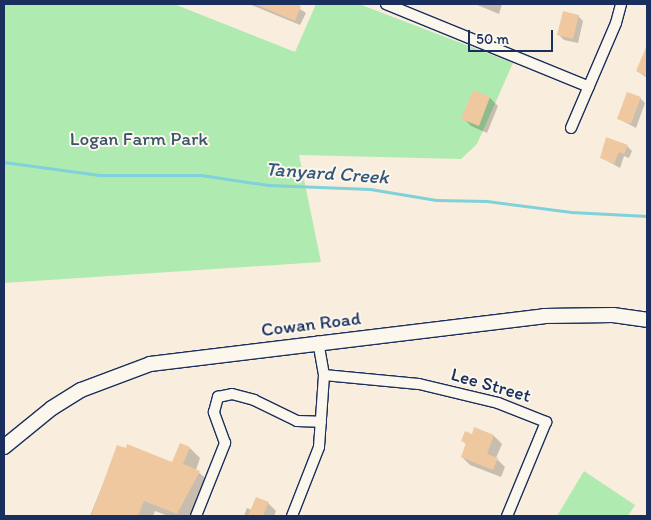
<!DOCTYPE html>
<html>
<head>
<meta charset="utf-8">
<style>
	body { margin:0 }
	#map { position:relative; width:651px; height:520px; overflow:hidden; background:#f9eedd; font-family:Itim,sans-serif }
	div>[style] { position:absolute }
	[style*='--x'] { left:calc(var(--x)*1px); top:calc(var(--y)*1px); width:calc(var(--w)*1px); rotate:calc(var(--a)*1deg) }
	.green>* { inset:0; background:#afebb0 }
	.shadow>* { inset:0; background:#0003 }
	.stream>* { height:3px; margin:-1.5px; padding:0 1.5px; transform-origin:1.5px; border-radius:1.5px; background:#80d1da }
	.building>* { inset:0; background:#efc89f }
	.roads { filter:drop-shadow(1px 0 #1b2f5e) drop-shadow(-1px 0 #1b2f5e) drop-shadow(0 1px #1b2f5e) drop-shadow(0 -1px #1b2f5e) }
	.minor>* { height:10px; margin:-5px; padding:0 5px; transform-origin:5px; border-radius:5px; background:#fbf7ec }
	.secondary>* { height:14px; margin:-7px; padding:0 7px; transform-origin:7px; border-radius:7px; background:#fbf7ec }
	span { translate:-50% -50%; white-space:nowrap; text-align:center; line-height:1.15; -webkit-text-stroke:4px #fbf7ec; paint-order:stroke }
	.park-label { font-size:19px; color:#39556e }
	.street-label { font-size:19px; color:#1b2f5e }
	.water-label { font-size:20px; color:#34587d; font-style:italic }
	.frame { position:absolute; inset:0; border:5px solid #1b2f5e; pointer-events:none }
	.scale { position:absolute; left:468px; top:30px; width:85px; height:22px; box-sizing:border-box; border:2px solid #1b2f5e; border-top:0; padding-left:6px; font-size:15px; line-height:18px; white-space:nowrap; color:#1b2f5e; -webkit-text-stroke:4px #fbf7ec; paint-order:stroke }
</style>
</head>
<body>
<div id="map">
	<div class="green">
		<div style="clip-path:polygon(4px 4px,174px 4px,295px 52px,316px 4px,359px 4px,513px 63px,477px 144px,461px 159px,299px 155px,321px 262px,4px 283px)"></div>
		<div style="clip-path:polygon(584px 471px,635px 505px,628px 516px,557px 516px)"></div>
	</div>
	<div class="shadow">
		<div style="clip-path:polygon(249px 4px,292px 4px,306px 13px,300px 25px)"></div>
		<div style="clip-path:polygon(475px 4px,502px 4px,499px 14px)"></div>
		<div style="clip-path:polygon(578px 16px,583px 21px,578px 43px,564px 40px,559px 35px)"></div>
		<div style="clip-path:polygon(647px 48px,647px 78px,637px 71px)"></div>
		<div style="clip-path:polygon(473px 91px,490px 98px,498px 106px,487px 133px,471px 126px,463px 118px)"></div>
		<div style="clip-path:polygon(640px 98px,645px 103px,636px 128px,619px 119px)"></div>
		<div style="clip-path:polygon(627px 146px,632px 151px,629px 158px,624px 156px,620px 168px,602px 158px)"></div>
		<div style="clip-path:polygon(475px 429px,494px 436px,502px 444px,496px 458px,505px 467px,501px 477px,470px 465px,462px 457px,467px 445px,462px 440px,473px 435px)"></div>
		<div style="clip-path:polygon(118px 447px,173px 464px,190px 448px,200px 458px,196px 470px,210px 482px,203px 501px,190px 516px,168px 516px,155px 511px,153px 516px,90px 516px)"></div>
		<div style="clip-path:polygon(268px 503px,276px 511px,274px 516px,244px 516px,247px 508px,252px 510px)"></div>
	</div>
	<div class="stream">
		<div style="--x:4;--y:162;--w:96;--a:7.8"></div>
		<div style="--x:99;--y:175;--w:102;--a:0"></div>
		<div style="--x:201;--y:175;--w:68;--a:8.5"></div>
		<div style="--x:268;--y:185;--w:102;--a:2.2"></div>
		<div style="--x:370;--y:189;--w:67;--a:9.5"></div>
		<div style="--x:436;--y:200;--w:51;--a:1.1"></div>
		<div style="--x:487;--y:201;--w:85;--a:7.5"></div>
		<div style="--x:571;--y:212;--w:76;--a:3"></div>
	</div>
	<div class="building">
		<div style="clip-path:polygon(255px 4px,295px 4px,301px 6px,295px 21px)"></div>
		<div style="clip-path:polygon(563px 11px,579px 15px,573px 39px,557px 35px)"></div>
		<div style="clip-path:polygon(647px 45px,647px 76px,636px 71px)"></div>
		<div style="clip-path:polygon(473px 90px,490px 97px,479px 126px,461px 119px)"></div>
		<div style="clip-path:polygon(627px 92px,641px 97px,631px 124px,617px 119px)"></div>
		<div style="clip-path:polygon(606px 137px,628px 145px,624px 154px,619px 152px,614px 164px,600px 158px)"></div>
		<div style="clip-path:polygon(474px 427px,494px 435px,487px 454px,498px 458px,493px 470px,461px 457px,466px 443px,461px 441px,465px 431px,472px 434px)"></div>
		<div style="clip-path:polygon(180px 443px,190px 447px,183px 464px,200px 471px,177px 514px,144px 501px,138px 516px,91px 516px,117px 445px,126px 448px,127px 444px,172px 462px)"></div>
		<div style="clip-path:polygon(256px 497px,269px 502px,263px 516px,248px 516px)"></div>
	</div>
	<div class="roads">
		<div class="minor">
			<div style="--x:386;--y:4;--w:219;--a:22.2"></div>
			<div style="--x:571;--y:128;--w:114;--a:-66.8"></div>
			<div style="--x:616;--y:23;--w:20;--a:-75"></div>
			<div style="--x:324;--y:375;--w:95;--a:5.4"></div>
			<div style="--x:419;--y:384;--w:81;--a:13.5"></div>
			<div style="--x:498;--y:403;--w:52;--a:21.6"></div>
			<div style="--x:546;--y:422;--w:102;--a:112.5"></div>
			<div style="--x:196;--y:516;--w:79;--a:-68.3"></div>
			<div style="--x:225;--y:443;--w:33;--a:-110"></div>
			<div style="--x:214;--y:412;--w:16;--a:-75"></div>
			<div style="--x:218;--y:397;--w:14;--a:-12"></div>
			<div style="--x:232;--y:394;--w:23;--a:15"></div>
			<div style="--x:254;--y:400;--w:48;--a:26"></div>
			<div style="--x:297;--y:421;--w:24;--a:2"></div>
			<div style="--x:292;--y:516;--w:74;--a:-68.6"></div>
			<div style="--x:319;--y:447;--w:72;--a:-86"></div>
			<div style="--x:324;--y:375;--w:34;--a:-100"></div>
		</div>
		<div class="secondary">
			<div style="--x:4;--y:447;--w:62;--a:-39.1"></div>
			<div style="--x:52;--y:408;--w:34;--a:-32"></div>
			<div style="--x:81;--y:390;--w:74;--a:-20.6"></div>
			<div style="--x:150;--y:364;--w:397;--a:-6.9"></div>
			<div style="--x:544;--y:316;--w:69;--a:-0.8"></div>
			<div style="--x:613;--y:315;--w:34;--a:8"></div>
		</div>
	</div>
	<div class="park-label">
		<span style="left:139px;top:139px">Logan Farm Park</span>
	</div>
	<div class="street-label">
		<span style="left:311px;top:324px;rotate:-7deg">Cowan Road</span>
		<span style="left:491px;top:385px;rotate:16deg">Lee Street</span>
	</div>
	<div class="water-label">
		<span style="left:327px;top:173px;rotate:4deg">Tanyard Creek</span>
	</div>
	<div class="frame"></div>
	<div class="scale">50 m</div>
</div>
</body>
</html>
